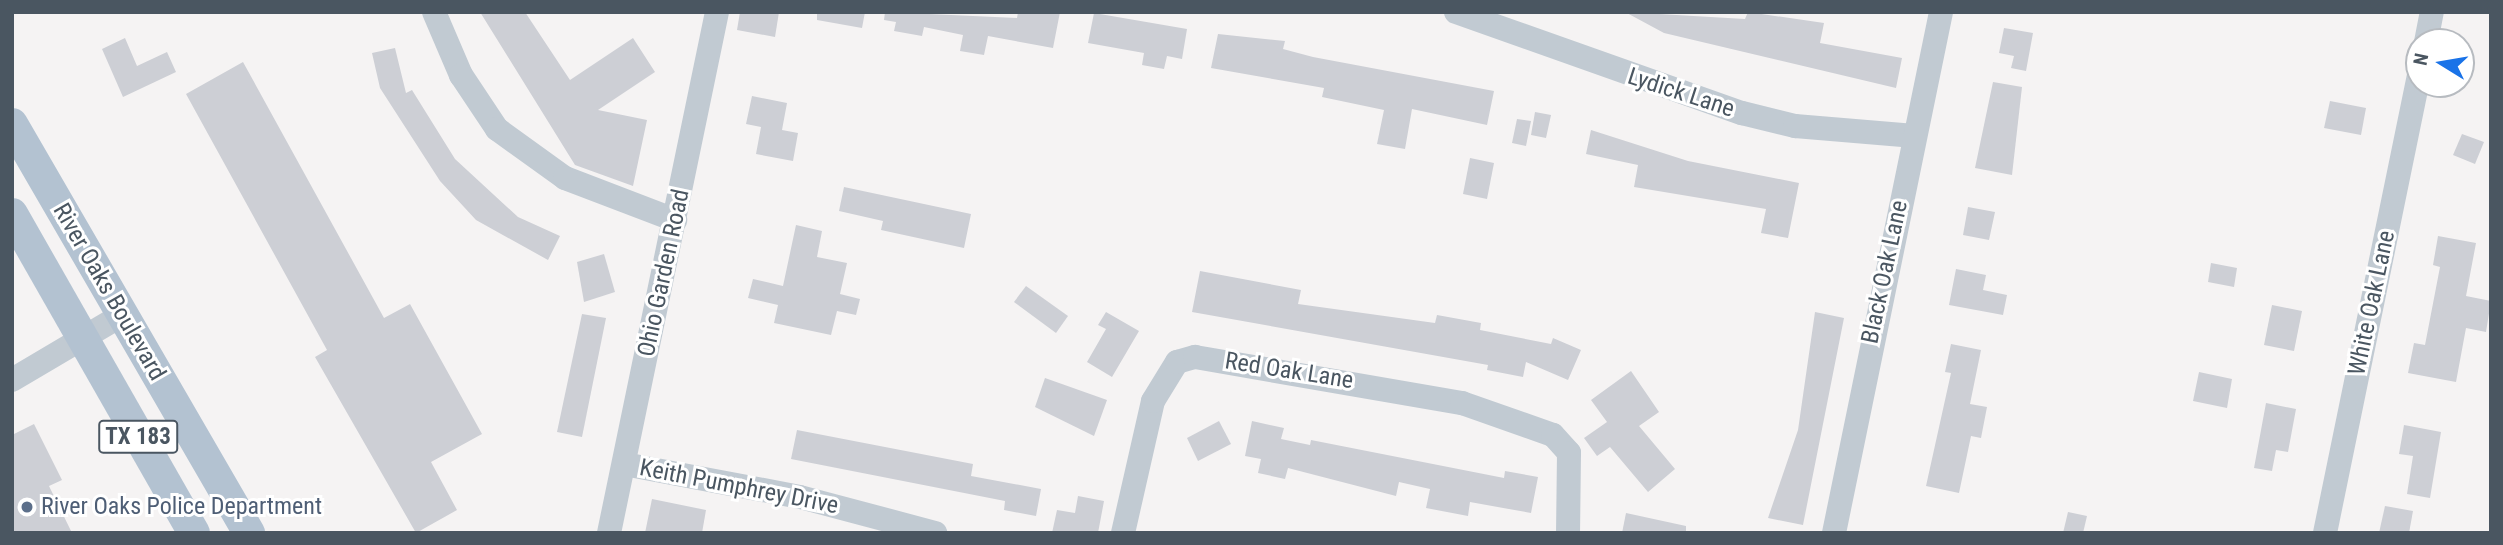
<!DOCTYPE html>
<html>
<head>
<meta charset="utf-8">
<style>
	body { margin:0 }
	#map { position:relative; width:2503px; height:545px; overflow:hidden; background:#f5f3f3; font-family:"Roboto Condensed",sans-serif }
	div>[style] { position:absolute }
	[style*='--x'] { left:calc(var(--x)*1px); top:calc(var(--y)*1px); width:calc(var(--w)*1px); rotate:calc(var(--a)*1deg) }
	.building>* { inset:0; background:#cdcfd5 }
	.minor>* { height:24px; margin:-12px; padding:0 12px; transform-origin:12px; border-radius:12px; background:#c1cad2 }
	.major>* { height:32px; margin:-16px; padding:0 16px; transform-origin:16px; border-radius:16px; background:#b3c2d1 }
	.dots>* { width:19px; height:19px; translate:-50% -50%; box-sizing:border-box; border:4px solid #fff; border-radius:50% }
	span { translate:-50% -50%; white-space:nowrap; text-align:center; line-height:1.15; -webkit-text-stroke:6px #fff; paint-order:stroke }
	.shield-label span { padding:2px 5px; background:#fff; border:2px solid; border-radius:5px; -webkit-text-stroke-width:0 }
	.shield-label { font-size:23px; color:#4a5661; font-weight:700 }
	.street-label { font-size:24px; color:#4a5661 }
	.service-label { font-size:24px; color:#4e5e75 }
	.left { translate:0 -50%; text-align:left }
	.frame { position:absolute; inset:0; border:14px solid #4a5661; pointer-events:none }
	.north { position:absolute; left:2405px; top:28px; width:70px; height:70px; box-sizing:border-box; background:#fff; border:2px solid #b7bbc0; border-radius:50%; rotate:281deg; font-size:19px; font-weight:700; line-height:28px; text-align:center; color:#4a5661 }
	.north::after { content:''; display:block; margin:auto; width:24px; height:32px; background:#1a73e8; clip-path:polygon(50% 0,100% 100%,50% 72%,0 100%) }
</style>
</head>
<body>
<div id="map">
	<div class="building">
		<div style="clip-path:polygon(480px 12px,525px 12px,570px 80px,633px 38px,655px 72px,598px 110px,647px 120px,633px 186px,575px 165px)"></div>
		<div style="clip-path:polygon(740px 12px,779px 12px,775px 37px,737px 30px)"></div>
		<div style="clip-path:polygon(817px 12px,865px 12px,862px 28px,817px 20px)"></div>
		<div style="clip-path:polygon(885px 12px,1017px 18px,1018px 12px,1060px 12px,1053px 48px,988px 36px,984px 55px,960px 51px,963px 35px,924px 27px,922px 36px,894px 31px,896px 22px,884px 20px)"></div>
		<div style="clip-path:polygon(1625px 12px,1745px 19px,1748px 12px,1824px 23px,1820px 43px,1902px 58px,1896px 88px,1664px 33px)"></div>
		<div style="clip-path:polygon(1094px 13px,1187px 29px,1182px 59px,1167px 56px,1164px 69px,1142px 65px,1144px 53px,1088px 43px)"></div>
		<div style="clip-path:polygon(2004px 28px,2033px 33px,2026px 71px,2011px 68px,2014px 56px,1999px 53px)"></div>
		<div style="clip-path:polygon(1218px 34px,1285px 41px,1283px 49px,1313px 57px,1494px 91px,1487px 125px,1412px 109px,1405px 149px,1377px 144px,1384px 110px,1322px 97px,1324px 88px,1211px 68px)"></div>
		<div style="clip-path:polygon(125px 38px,137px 66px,167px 52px,176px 72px,123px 97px,102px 49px)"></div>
		<div style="clip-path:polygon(395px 48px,406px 93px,412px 90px,455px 159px,518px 217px,560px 236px,548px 260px,476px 220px,440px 181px,380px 88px,372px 53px)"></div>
		<div style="clip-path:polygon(243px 62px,384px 318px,410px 304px,482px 434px,431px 462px,457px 510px,416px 533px,315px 357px,327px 350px,186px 94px)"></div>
		<div style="clip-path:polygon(1993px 82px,2022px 87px,2012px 175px,1975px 168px)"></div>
		<div style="clip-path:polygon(752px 96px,787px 103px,782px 130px,798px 133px,793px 161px,756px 154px,761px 127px,746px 124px)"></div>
		<div style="clip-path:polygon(2330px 101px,2366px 108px,2361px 135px,2324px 128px)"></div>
		<div style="clip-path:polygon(1535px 112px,1551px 115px,1546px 138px,1531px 135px)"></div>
		<div style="clip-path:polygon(1517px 119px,1531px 121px,1526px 146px,1512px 143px)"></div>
		<div style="clip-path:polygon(1591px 130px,1688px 161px,1799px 183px,1788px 238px,1761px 233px,1766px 209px,1634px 187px,1638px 165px,1586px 154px)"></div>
		<div style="clip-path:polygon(2462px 134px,2484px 142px,2475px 164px,2453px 155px)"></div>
		<div style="clip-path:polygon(1470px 158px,1494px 163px,1487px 199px,1463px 194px)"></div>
		<div style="clip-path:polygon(844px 187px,971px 214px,964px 248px,881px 230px,883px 221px,839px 211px)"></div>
		<div style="clip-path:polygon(1968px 207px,1995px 212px,1989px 240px,1963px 235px)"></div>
		<div style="clip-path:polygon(796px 225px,822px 231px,817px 257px,847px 263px,840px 294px,860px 299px,856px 315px,837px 311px,831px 335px,774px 323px,778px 305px,748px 298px,753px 279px,783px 286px)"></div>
		<div style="clip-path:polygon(2438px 236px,2476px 243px,2466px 296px,2491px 301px,2486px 332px,2466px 328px,2456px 382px,2408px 373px,2414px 343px,2425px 345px,2440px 267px,2433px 265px)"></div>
		<div style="clip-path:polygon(604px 254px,615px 292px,584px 302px,577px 262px)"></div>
		<div style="clip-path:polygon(2211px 263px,2237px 268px,2234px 287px,2208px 282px)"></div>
		<div style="clip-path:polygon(1956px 269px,1986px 275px,1983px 290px,2007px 295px,2003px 315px,1949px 305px)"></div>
		<div style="clip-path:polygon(1200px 271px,1301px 290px,1298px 304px,1435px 323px,1437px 315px,1481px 323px,1480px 330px,1551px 344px,1553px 338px,1581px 350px,1568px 380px,1526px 362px,1523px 377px,1487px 370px,1488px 365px,1192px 312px)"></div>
		<div style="clip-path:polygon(1026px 286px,1068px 316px,1056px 333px,1014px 302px)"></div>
		<div style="clip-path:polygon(2272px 305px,2302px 311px,2294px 351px,2264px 345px)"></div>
		<div style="clip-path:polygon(1106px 312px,1139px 331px,1112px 377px,1087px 362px,1106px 329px,1098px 325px)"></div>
		<div style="clip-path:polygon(1815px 312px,1844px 318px,1803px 525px,1768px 518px,1798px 430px)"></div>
		<div style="clip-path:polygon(582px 314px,606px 318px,582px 437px,557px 432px)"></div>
		<div style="clip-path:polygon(1951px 344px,1981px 350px,1970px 404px,1987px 407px,1981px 438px,1971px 436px,1959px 493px,1926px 486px,1951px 373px,1945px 372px)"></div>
		<div style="clip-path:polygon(1631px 371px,1659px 412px,1639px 426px,1675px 469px,1648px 492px,1610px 447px,1597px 456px,1584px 438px,1607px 422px,1591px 400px)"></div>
		<div style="clip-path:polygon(2199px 372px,2232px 379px,2227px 408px,2193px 401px)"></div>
		<div style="clip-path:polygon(1045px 378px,1107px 400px,1094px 436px,1035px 407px)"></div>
		<div style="clip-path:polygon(2266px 403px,2296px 409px,2288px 452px,2276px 450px,2272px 471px,2254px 468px)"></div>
		<div style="clip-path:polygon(1219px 421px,1231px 444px,1198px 461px,1187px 438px)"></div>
		<div style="clip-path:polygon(1252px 421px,1284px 428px,1281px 439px,1310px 445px,1311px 440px,1504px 478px,1505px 471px,1538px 477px,1531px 513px,1470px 502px,1468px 516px,1426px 508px,1430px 489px,1399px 482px,1396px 496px,1288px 468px,1285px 479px,1258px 473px,1261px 459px,1245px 456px)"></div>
		<div style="clip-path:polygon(34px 424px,62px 480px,49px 486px,72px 533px,12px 533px,12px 435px)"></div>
		<div style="clip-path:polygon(2404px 425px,2441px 432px,2430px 498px,2407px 494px,2413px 456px,2399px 454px)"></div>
		<div style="clip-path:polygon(797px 430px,973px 464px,971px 476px,1041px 489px,1036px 516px,1004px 510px,1005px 501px,791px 459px)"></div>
		<div style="clip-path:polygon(1078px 496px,1104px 501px,1098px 533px,1052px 533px,1057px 510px,1075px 513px)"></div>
		<div style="clip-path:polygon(652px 499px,706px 510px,702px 533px,645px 533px)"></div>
		<div style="clip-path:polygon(2385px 506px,2413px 511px,2409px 533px,2379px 533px)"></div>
		<div style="clip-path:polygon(2068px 512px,2087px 516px,2083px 533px,2063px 533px)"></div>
		<div style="clip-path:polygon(1626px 513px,1686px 526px,1686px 533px,1622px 533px)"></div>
	</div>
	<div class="minor">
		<div style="--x:434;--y:12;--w:69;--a:66.8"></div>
		<div style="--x:461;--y:75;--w:65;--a:56.3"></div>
		<div style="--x:497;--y:129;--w:84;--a:35.8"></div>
		<div style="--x:565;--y:178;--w:118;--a:20.9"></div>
		<div style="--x:1456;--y:12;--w:303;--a:19.5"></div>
		<div style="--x:1742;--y:113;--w:55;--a:13.8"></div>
		<div style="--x:1795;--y:126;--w:120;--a:4.8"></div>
		<div style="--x:2426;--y:42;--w:31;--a:-79"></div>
		<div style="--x:12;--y:380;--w:128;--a:-30.6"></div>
		<div style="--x:624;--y:464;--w:179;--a:10.6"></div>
		<div style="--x:800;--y:497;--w:140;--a:14.9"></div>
		<div style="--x:609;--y:533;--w:532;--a:-78.29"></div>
		<div style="--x:1123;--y:533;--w:135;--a:-77.2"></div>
		<div style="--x:1153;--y:401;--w:46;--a:-58.4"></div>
		<div style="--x:1177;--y:362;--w:19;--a:-16"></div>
		<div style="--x:1195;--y:357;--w:271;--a:9.8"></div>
		<div style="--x:1462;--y:403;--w:96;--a:19.4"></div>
		<div style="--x:1553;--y:435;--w:24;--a:48"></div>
		<div style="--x:1569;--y:453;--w:80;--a:90.7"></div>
		<div style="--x:1834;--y:533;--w:532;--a:-78.39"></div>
		<div style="--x:2325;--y:533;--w:469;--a:-78.4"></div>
	</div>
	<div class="major">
		<div style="--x:12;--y:124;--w:473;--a:59.9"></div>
		<div style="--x:12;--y:214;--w:367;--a:60.3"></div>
	</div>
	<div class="dots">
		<div style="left:27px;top:507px;background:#5c6f8a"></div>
	</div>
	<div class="shield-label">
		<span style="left:138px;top:437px">TX 183</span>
	</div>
	<div class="street-label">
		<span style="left:1681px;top:93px;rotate:18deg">Lydick Lane</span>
		<span style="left:1885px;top:272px;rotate:-78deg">Black Oak Lane</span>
		<span style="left:664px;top:273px;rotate:-78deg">Ohio Garden Road</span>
		<span style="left:109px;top:292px;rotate:60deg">River Oaks Boulevard</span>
		<span style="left:2372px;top:303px;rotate:-78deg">White Oak Lane</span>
		<span style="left:1289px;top:371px;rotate:9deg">Red Oak Lane</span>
		<span style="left:739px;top:487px;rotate:11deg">Keith Pumphrey Drive</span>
	</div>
	<div class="service-label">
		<span class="left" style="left:41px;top:507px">River Oaks Police Department</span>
	</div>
	<div class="frame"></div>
	<div class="north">N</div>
</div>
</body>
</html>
